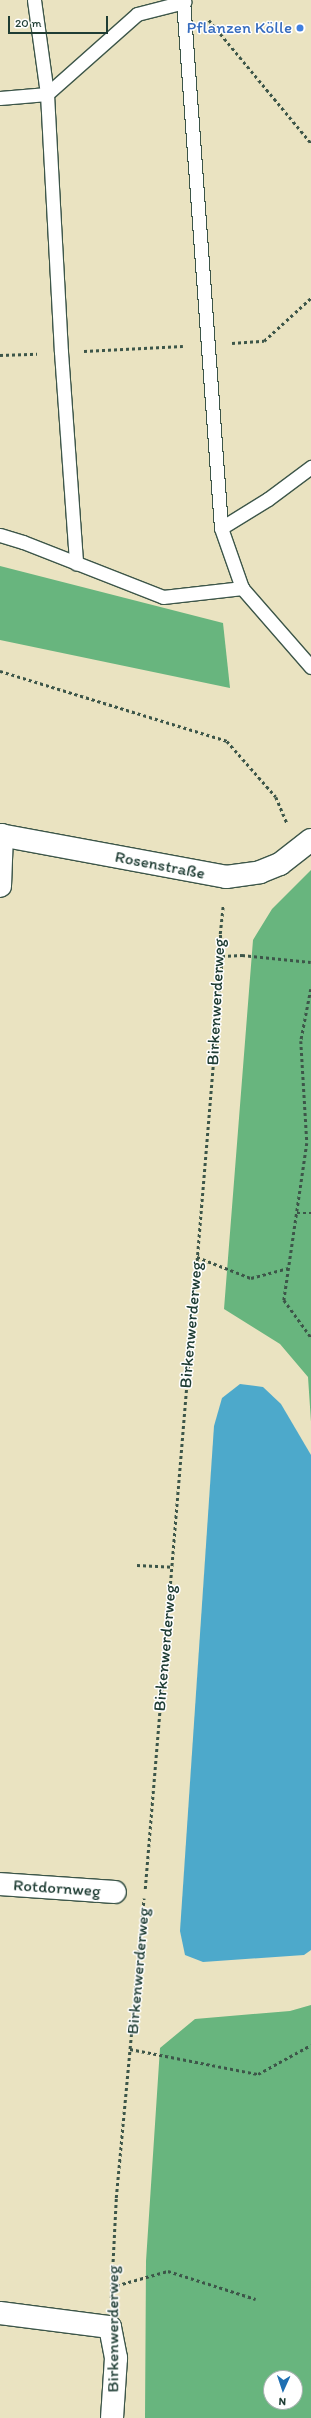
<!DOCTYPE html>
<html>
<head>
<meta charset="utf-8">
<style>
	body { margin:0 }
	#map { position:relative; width:311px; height:2418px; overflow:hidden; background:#eae3c1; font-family:Itim,sans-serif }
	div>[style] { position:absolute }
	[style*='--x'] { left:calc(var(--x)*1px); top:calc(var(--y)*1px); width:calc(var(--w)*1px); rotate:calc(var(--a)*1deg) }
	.forest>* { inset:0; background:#68b57e }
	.water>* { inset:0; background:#4da9cb }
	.path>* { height:2.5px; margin-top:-1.25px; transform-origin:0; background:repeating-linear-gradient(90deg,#3d5649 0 3px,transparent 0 6px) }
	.roads { filter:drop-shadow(1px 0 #3d5649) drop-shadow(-1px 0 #3d5649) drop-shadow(0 1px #3d5649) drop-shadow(0 -1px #3d5649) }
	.lane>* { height:13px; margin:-6.5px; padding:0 6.5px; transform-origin:6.5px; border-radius:6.5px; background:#fff }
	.street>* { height:22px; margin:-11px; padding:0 11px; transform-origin:11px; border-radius:11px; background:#fff }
	.dots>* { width:11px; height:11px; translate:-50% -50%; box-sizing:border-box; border:2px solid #fff; border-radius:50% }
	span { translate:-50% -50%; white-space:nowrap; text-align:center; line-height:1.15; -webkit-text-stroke:3px #fff; paint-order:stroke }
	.shop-label { font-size:17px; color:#366cbe }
	.right { translate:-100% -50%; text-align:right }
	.street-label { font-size:17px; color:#1f3d34 }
	.north { position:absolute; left:263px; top:2370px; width:40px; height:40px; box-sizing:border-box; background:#fff; border:1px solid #a5b1ae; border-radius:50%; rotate:183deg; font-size:11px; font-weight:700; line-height:16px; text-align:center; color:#1f3d34 }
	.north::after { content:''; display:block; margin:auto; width:14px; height:18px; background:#1f6fb2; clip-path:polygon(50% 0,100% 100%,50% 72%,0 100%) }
	.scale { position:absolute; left:8px; top:16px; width:100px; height:18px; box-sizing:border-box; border:2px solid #1f3d34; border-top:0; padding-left:5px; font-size:12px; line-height:14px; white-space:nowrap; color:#1f3d34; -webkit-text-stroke:3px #fff; paint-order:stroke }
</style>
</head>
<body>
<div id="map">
	<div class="forest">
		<div style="clip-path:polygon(0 566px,223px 623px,230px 688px,0 640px)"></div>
		<div style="clip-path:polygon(311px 870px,311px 1422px,308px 1377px,280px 1344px,224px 1309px,253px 940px,272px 909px)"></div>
		<div style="clip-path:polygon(evenodd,311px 2005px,311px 2418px,145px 2418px,146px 2261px,160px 2048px,195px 2019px,290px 2011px,311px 2005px,271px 2378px,295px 2378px,295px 2402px,271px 2402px,271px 2378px)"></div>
	</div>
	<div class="water">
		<div style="clip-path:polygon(240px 1384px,263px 1387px,281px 1404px,311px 1455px,311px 1950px,304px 1955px,203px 1962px,185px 1955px,180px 1931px,214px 1426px,222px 1398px)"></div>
	</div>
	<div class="path">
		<div style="--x:209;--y:20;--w:160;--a:50.3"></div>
		<div style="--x:232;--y:343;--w:32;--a:-4"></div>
		<div style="--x:264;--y:341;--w:64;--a:-42.5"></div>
		<div style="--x:84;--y:351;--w:99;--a:-2.9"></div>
		<div style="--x:0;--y:355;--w:37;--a:-2"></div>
		<div style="--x:0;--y:671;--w:238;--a:17.1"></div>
		<div style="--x:227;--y:741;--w:74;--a:48.8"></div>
		<div style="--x:276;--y:797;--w:28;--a:67"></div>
		<div style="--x:222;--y:956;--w:20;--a:-3"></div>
		<div style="--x:242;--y:955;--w:69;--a:5.8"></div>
		<div style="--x:311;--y:989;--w:53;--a:100.9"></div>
		<div style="--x:301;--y:1041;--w:102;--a:86.6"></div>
		<div style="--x:307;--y:1143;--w:159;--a:98.3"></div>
		<div style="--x:284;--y:1300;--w:46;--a:53.9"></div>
		<div style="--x:297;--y:1213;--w:14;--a:0"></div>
		<div style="--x:197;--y:1257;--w:58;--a:21.3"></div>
		<div style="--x:251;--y:1278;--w:39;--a:-15"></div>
		<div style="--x:137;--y:1565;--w:35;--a:3"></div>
		<div style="--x:145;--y:1889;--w:936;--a:-85.28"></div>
		<div style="--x:222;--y:956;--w:22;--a:-95"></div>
		<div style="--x:220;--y:934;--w:28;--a:-84"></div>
		<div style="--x:130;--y:2049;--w:130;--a:11.1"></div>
		<div style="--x:258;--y:2074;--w:60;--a:-28.7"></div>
		<div style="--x:111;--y:2287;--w:59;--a:-15.7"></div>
		<div style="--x:168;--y:2271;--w:92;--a:17.7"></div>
		<div style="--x:111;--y:2298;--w:100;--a:-87.1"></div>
		<div style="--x:116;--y:2198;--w:301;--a:-84.7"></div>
	</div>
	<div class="roads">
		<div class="lane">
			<div style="--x:34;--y:0;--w:95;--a:82.1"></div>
			<div style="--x:47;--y:94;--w:258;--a:86.9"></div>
			<div style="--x:61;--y:352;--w:212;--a:85.9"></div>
			<div style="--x:183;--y:0;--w:529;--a:85.88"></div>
			<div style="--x:221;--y:528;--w:64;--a:70.7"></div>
			<div style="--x:242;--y:588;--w:105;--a:48.9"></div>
			<div style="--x:0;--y:98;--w:47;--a:-4.9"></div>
			<div style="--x:47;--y:94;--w:120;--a:-41.6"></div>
			<div style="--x:137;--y:14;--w:49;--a:-14.3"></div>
			<div style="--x:221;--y:528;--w:55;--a:-31.7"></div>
			<div style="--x:268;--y:499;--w:54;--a:-36.7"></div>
			<div style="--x:0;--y:535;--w:24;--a:17"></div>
			<div style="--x:23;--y:542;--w:150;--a:21.4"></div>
			<div style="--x:163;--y:597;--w:80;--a:-6.5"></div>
		</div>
		<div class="street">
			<div style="--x:0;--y:835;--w:230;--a:10.5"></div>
			<div style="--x:226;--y:877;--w:34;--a:-8"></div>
			<div style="--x:260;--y:872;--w:22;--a:-22"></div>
			<div style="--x:280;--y:864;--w:39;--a:-38"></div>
			<div style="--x:0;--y:886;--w:51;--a:-87.8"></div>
			<div style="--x:0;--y:1884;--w:115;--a:4"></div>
			<div style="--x:0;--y:2313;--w:111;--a:7.3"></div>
			<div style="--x:110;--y:2327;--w:32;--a:79"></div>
			<div style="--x:116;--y:2358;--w:60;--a:93.8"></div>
		</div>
	</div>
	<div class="dots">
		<div style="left:300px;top:28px;background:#3f7fe0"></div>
	</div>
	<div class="shop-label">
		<span class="right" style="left:292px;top:28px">Pflanzen Kölle</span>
	</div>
	<div class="street-label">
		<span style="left:160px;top:865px;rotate:11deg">Rosenstraße</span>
		<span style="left:216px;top:1002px;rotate:-87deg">Birkenwerderweg</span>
		<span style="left:191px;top:1325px;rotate:-85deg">Birkenwerderweg</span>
		<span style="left:165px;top:1648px;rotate:-85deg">Birkenwerderweg</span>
		<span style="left:57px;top:1888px;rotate:4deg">Rotdornweg</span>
		<span style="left:138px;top:1971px;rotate:-85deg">Birkenwerderweg</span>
		<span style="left:113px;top:2329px;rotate:-90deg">Birkenwerderweg</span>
	</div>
	<div class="north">N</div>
	<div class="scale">20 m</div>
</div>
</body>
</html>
